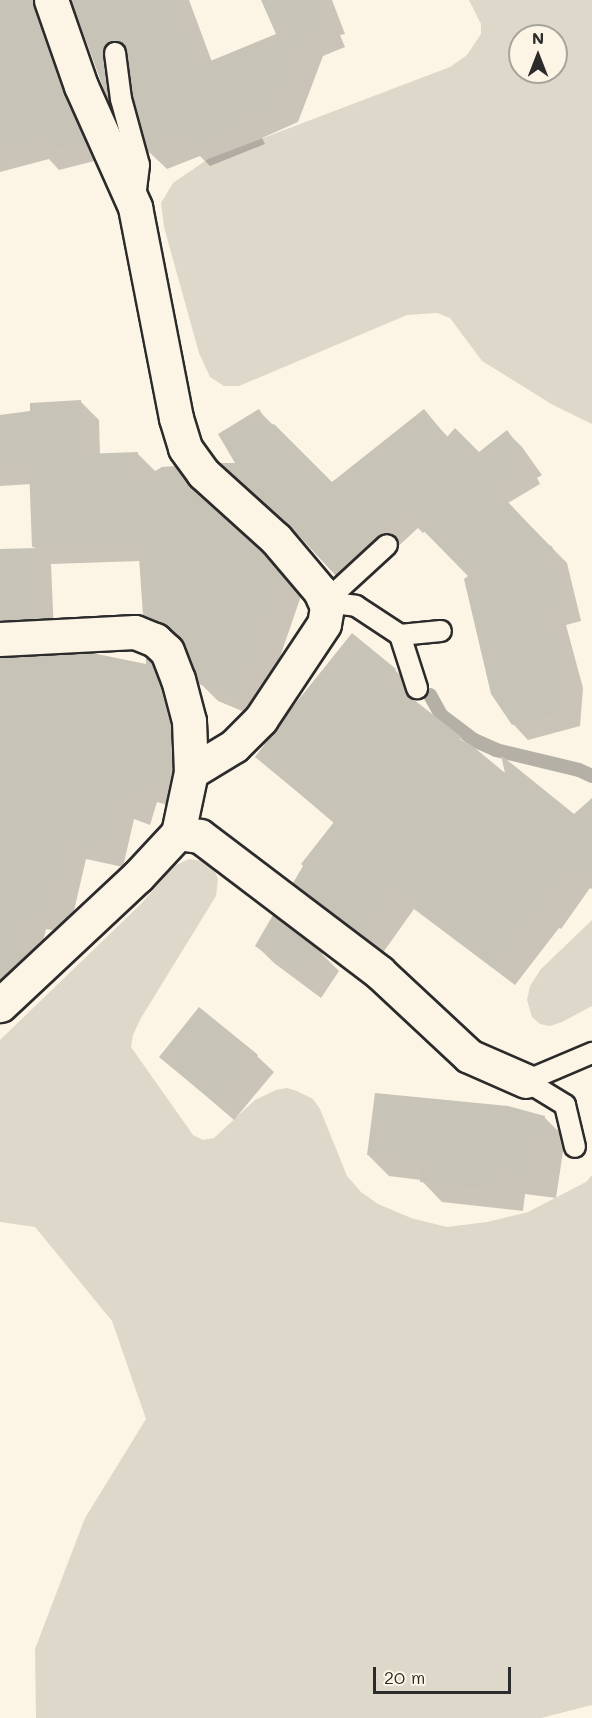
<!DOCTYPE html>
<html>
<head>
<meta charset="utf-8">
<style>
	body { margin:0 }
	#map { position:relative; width:592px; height:1718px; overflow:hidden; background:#fcf5e5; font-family:Mali,sans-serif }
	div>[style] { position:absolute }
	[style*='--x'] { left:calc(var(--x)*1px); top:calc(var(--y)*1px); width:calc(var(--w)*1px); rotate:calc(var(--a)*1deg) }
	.green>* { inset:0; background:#ded8ca }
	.shadow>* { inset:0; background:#0003 }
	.stream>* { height:14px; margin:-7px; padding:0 7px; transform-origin:7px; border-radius:7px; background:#b4b0a5 }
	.building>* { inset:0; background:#c8c3b7 }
	.roads { filter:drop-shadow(2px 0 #2b2b2b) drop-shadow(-2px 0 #2b2b2b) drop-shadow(0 2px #2b2b2b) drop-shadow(0 -2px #2b2b2b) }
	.lane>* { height:20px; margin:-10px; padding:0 10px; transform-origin:10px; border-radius:10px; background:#fcf5e5 }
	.street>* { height:33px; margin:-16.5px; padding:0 16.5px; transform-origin:16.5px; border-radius:16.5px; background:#fcf5e5 }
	span { translate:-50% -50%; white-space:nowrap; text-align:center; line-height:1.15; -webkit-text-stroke:6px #fcf5e5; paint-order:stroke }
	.north { position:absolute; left:508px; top:24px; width:60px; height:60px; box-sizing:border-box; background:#fcf5e5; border:2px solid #a8a49b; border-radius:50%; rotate:0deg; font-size:16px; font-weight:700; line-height:24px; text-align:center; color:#2b2b2b }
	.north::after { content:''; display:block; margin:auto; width:21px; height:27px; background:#2b2b2b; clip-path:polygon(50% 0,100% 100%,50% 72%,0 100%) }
	.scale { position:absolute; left:373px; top:1667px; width:138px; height:27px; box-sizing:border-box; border:3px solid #2b2b2b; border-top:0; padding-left:8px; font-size:18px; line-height:21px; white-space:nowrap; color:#2b2b2b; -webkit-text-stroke:4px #fcf5e5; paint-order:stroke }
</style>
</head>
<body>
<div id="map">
	<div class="green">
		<div style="clip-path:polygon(evenodd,469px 0,592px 0,592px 424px,553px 405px,482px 361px,450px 318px,437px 313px,407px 315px,239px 386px,224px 386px,210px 377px,199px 353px,164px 227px,161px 203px,173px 183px,208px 159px,450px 67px,467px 55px,481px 34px,481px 24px,469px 0,520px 36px,556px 36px,556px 72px,520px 72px,520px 36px)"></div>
		<div style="clip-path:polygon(189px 859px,203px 861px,214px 869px,218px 879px,216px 896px,141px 1018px,133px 1035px,131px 1047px,193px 1135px,203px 1140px,214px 1138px,255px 1100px,276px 1090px,287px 1088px,297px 1091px,313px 1099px,320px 1109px,347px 1176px,361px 1192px,378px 1204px,411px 1218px,447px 1227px,487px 1222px,528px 1212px,586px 1182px,592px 1175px,592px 1705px,541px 1718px,36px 1718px,35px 1649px,85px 1518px,146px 1419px,112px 1321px,35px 1227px,0 1222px,0 1040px,141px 904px,174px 866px)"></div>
		<div style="clip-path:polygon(592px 920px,592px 1006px,562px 1022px,550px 1026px,540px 1024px,532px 1017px,527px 1000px,530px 986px,541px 969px)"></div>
	</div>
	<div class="shadow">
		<div style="clip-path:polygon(0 0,62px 0,102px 159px,59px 170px,49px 159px,0 172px)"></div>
		<div style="clip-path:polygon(73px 0,189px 0,212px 62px,278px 35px,263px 0,332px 0,345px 34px,340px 35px,345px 47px,323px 56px,298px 122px,262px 138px,265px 144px,210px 166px,200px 156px,167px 169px,149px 152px,129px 61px,121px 67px,127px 121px,112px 105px)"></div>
		<div style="clip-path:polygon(81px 402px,99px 420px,100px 455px,138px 454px,156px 472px,175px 468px,204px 501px,280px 572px,301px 596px,259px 718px,218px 701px,200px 683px,182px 640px,163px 633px,144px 614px,140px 561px,51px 564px,54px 634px,0 645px,0 550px,36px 549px,33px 546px,31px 484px,0 486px,0 415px,31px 413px)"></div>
		<div style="clip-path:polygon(259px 411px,332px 484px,423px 411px,448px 437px,479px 454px,507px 432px,522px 447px,542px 475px,537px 478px,540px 484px,508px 503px,567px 563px,581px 621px,566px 625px,583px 688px,580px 726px,528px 740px,513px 724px,470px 577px,426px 531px,423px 533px,418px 528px,352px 589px,307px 543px,237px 478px,238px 464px)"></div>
		<div style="clip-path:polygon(0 659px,148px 665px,148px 661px,167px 679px,175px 702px,180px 808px,157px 802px,150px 825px,134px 819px,123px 867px,86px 859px,70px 928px,59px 926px,58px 931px,46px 929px,37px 968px,0 986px)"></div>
		<div style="clip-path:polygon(395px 670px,414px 689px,408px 698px,507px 776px,574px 816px,592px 819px,592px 889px,590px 888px,561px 929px,559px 928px,515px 985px,414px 909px,382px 954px,314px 902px,294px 883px,335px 824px,257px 757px)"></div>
		<div style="clip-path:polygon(274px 917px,322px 954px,339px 971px,321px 998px,274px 963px,257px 946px)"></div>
		<div style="clip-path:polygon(257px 1056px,274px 1072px,234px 1120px,161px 1057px)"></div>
		<div style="clip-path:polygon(544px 1117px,565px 1138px,556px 1198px,525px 1194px,523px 1211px,442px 1202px,421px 1180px,389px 1176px,368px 1155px)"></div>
	</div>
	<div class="stream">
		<div style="--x:430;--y:695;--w:23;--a:61"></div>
		<div style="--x:441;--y:715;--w:41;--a:37.1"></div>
		<div style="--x:474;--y:740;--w:24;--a:24"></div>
		<div style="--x:496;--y:750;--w:85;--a:13.5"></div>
		<div style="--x:579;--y:770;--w:14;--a:25"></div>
	</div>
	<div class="building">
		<div style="clip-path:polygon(0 0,33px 0,63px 92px,85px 141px,40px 153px,37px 140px,0 150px)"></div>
		<div style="clip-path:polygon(71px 0,179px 0,203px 64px,276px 34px,261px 0,316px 0,329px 29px,305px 39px,281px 105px,246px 120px,248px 127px,191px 149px,184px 137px,148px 153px,133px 97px,125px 46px,113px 41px,104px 49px,110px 106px)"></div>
		<div style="clip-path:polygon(81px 400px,83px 454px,138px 452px,138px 481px,162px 467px,175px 466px,190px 487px,262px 552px,284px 577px,241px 701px,199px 684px,180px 638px,162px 623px,143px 615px,138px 543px,32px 547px,29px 466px,0 467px,0 415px,30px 411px,30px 403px)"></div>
		<div style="clip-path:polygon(259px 409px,269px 426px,274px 424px,332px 482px,424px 409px,447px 437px,455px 428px,479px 452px,507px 430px,528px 459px,523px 463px,527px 468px,494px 487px,549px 546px,552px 546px,566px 606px,552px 610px,569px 672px,565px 712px,512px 725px,491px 694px,464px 579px,468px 576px,410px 517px,407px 519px,402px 514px,336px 576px,289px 525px,220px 463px,235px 463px,218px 434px)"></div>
		<div style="clip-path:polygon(36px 548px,38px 618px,0 620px,0 549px)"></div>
		<div style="clip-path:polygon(352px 633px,396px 669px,389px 677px,409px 696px,463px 738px,457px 739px,470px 744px,505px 773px,501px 755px,574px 814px,592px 798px,592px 885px,571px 870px,542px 911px,539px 910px,495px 968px,395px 892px,362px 936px,293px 883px,303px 866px,301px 864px,334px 822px,255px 757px,264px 745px,263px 744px)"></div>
		<div style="clip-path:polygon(92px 653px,146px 664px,146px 657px,151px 662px,170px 724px,172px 756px,164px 793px,141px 788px,135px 810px,119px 804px,107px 852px,71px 845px,55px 913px,44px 911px,42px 916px,31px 914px,20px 961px,0 979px,0 658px)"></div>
		<div style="clip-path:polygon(273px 915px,323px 953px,304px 982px,255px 946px)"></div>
		<div style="clip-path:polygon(199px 1007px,258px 1055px,217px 1105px,159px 1057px)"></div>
		<div style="clip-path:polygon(375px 1093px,508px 1106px,545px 1116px,536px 1178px,504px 1174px,503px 1191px,420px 1182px,421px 1163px,367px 1155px)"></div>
	</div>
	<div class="roads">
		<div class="lane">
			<div style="--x:115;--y:53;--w:46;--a:82.6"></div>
			<div style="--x:121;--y:99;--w:68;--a:74.7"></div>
			<div style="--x:139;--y:165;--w:34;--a:97"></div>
			<div style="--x:325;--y:602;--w:31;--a:7"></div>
			<div style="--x:356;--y:606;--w:53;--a:33.4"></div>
			<div style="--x:400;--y:635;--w:56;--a:72.2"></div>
			<div style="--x:325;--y:602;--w:84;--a:-42.6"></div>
			<div style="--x:400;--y:635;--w:41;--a:-5.6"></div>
			<div style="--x:526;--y:1081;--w:46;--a:31.6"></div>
			<div style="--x:565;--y:1105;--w:43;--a:76.6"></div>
			<div style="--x:526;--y:1081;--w:72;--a:-23"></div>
		</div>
		<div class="street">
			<div style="--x:51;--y:0;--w:91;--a:70.8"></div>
			<div style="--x:81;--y:86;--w:133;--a:65.9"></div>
			<div style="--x:135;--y:207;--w:215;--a:79"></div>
			<div style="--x:176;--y:418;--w:31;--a:73"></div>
			<div style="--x:185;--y:448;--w:31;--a:54"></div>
			<div style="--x:203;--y:473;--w:98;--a:42.1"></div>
			<div style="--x:276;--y:539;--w:68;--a:49.8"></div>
			<div style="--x:320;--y:591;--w:17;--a:66"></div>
			<div style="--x:327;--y:607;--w:17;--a:100"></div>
			<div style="--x:324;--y:624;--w:114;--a:123.6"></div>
			<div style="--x:261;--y:719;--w:38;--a:135"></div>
			<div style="--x:234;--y:746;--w:50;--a:148.8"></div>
			<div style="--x:0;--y:639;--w:135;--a:-3"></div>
			<div style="--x:135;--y:632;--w:22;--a:22"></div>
			<div style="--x:155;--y:640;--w:16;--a:43"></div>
			<div style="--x:167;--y:651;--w:30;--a:69"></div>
			<div style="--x:178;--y:679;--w:43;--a:75.3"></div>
			<div style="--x:189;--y:721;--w:51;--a:87.8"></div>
			<div style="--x:191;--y:772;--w:62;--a:102"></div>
			<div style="--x:178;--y:833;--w:59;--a:132.9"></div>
			<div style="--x:138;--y:876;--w:189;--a:136.9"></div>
			<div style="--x:178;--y:833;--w:22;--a:8"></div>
			<div style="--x:200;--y:836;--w:225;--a:37.2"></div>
			<div style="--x:379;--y:972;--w:123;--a:43"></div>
			<div style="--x:469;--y:1056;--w:62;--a:23.7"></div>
		</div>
	</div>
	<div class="north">N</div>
	<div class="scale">20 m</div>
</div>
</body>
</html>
